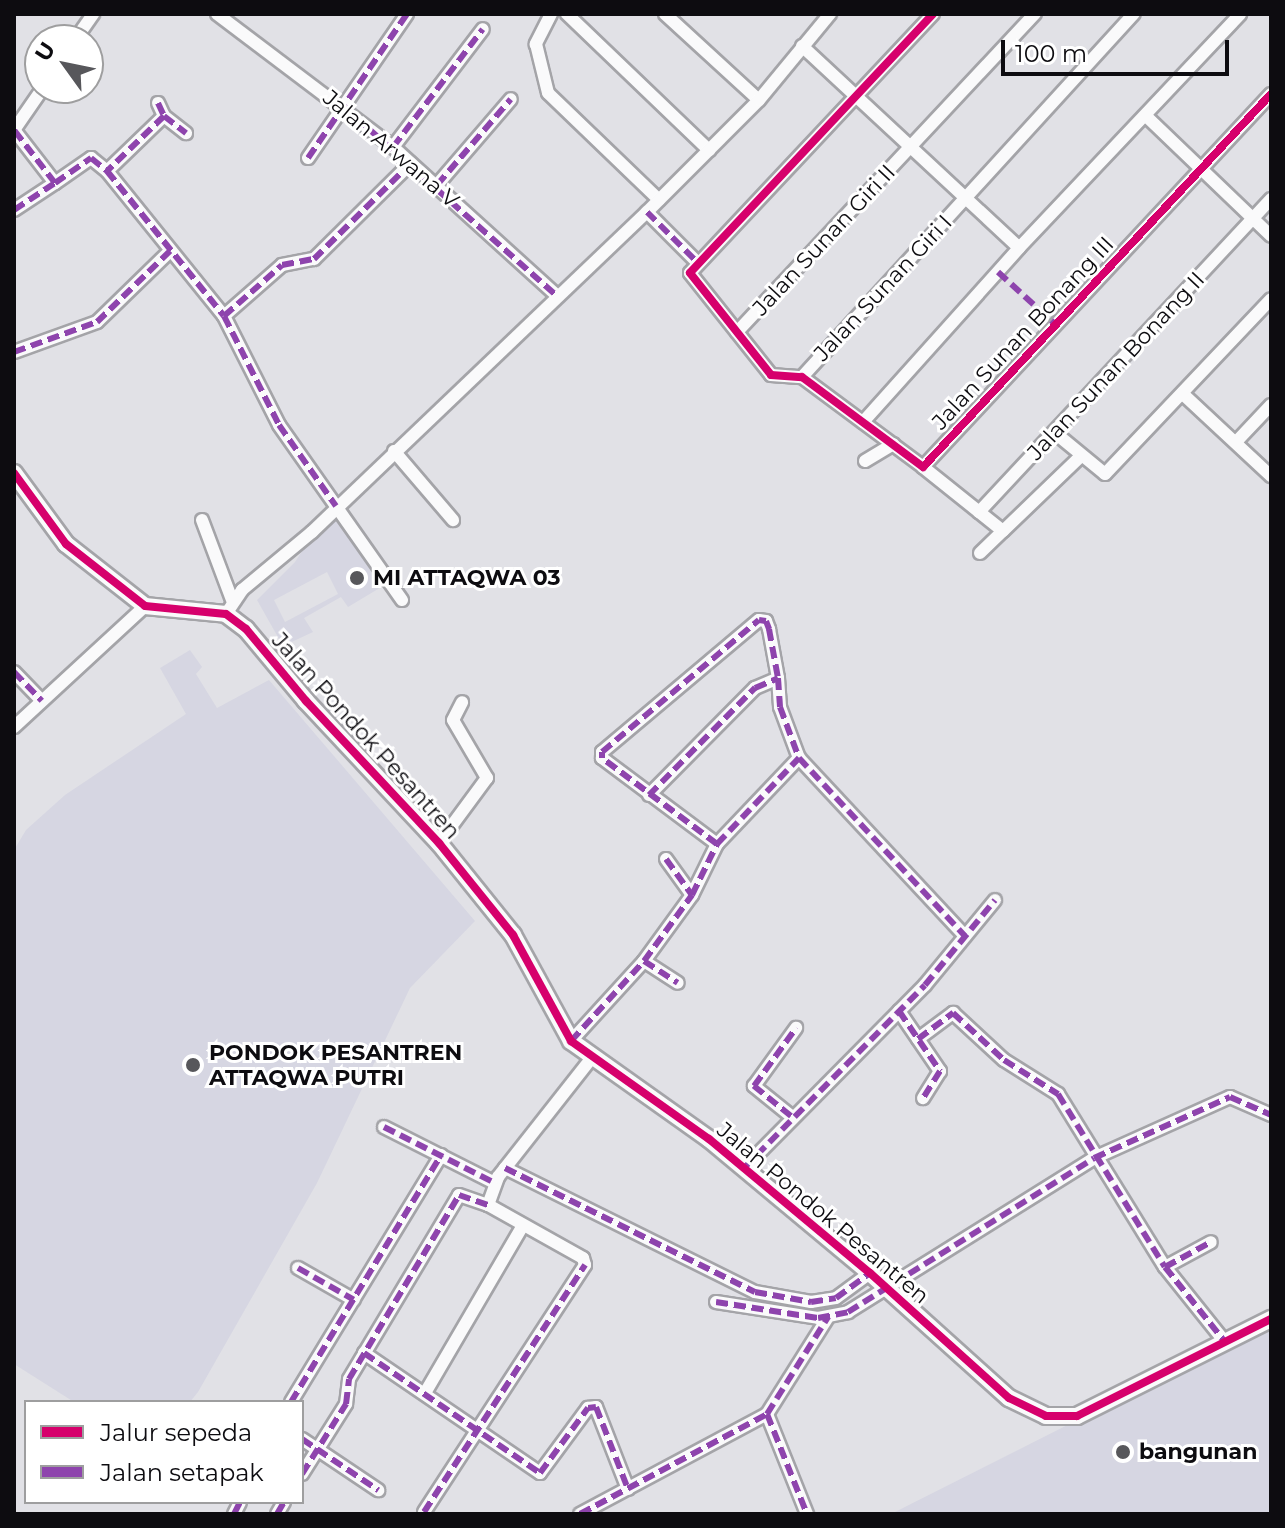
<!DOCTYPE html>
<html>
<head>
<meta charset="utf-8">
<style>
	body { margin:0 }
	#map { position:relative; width:1285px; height:1528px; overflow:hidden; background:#e1e1e6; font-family:Montserrat,sans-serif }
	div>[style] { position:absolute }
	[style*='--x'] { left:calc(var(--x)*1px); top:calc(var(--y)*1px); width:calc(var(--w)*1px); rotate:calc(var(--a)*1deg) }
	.built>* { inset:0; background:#d6d6e2 }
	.roads { filter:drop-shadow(2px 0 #a4a4a8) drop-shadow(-2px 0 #a4a4a8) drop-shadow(0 2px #a4a4a8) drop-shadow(0 -2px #a4a4a8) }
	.street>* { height:12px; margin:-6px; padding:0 6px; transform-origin:6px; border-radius:6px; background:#fafafb }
	.secondary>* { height:16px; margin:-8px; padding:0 8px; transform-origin:8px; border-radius:8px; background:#fafafb }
	.quiet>* { height:6px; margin-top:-3px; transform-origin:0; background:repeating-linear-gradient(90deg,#8e44ad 0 12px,transparent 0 18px) }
	.cycleway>* { height:8px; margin:-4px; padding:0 4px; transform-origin:4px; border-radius:4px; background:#d6006c }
	.dots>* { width:22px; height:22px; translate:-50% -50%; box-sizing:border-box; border:4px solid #fff; border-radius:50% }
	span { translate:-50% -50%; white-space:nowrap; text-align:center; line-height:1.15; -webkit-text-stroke:6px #fff; paint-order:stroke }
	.street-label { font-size:22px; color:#0d0c10 }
	.poi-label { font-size:22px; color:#0d0c10; font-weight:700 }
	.left { translate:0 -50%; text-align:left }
	.frame { position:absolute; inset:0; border:16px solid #0d0c10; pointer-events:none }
	.legend { position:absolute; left:24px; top:1400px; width:280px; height:104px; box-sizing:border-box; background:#fff; border:2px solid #9e9e9f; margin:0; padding:10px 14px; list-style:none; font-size:24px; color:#0d0c10 }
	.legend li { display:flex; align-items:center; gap:16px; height:40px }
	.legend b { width:40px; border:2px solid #9e9e9f }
	.north { position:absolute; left:24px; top:24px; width:80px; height:80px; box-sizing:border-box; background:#fff; border:2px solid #9e9e9f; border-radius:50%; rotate:303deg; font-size:22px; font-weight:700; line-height:32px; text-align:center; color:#0d0c10 }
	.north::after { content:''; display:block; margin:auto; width:28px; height:36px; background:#57575b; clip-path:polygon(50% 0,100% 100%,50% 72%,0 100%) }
	.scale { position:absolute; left:1001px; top:40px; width:228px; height:36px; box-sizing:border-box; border:4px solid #0d0c10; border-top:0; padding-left:10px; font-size:24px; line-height:28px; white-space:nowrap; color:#0d0c10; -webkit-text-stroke:6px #fff; paint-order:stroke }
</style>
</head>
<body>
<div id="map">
	<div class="built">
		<div style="clip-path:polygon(evenodd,331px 507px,388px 583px,348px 607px,341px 597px,304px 618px,313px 632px,283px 646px,257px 600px,295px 562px,331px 507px,327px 572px,338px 594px,285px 622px,274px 600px,327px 572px)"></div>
		<div style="clip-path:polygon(190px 650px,202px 667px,196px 674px,217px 708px,269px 680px,475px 921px,410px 988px,317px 1183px,198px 1392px,190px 1402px,74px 1402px,14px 1364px,14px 850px,26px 830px,65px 795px,186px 714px,160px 668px)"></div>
		<div style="clip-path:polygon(1271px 1330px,1271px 1514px,891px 1514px,1204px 1356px)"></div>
	</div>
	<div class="roads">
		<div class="street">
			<div style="--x:217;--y:14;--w:221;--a:37.1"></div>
			<div style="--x:393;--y:147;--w:220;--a:42.2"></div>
			<div style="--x:551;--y:14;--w:34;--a:117"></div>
			<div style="--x:536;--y:44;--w:50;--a:76.2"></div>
			<div style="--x:548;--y:93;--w:154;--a:43.9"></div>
			<div style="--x:567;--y:14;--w:197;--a:43.8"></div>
			<div style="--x:665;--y:14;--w:127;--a:42.5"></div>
			<div style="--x:933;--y:14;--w:355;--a:133.2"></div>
			<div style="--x:690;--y:273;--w:130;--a:51.5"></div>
			<div style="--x:771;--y:375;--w:31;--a:4"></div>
			<div style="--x:802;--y:377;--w:151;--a:36.6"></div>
			<div style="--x:923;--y:467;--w:510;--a:-46.99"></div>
			<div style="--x:75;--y:40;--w:32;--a:-55"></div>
			<div style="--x:802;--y:46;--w:296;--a:42.9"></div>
			<div style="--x:158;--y:103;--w:14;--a:65"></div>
			<div style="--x:164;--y:116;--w:28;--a:38"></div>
			<div style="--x:164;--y:116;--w:79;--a:136"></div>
			<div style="--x:107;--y:171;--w:186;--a:51.1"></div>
			<div style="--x:224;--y:316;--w:122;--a:63.2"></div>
			<div style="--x:279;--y:425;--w:214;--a:54.9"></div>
			<div style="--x:1146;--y:116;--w:173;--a:43.8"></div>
			<div style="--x:393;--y:147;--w:148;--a:-52.7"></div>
			<div style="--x:308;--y:158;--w:175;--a:-55.5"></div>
			<div style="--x:55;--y:183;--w:44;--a:-34.8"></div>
			<div style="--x:91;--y:158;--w:21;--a:39"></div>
			<div style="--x:437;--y:185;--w:113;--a:-49.3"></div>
			<div style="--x:14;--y:210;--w:49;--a:-33.4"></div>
			<div style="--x:55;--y:183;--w:67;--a:-127.7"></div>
			<div style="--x:14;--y:130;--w:51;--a:-55.4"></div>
			<div style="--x:647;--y:212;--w:72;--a:45"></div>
			<div style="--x:224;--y:316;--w:77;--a:-41.3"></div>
			<div style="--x:282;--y:265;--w:33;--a:-11"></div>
			<div style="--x:314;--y:259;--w:136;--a:-44.7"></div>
			<div style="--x:737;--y:332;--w:436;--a:-46.9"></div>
			<div style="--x:14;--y:352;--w:88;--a:-19.9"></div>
			<div style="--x:97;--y:322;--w:102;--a:-44.2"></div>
			<div style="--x:802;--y:377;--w:492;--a:-47.6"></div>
			<div style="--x:1184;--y:395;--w:119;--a:43"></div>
			<div style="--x:863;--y:422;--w:234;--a:-48.1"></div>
			<div style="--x:1019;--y:248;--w:322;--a:-46.6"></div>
			<div style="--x:1054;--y:432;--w:66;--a:39.5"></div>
			<div style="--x:1105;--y:474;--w:241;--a:-46.5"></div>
			<div style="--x:1236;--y:442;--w:51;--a:-46.6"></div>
			<div style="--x:394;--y:451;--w:91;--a:49.5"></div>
			<div style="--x:865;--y:461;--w:33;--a:-31"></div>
			<div style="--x:923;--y:467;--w:102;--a:38.7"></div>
			<div style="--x:1003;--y:531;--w:108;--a:-43.9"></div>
			<div style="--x:979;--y:512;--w:428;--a:-47"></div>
			<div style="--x:202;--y:520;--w:85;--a:69.4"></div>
			<div style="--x:980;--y:553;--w:32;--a:-44"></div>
			<div style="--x:226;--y:614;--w:29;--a:-56"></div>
			<div style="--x:242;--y:590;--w:91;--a:-39.6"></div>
			<div style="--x:312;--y:532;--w:463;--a:-43.7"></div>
			<div style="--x:647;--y:212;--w:158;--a:-45"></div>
			<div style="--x:759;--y:100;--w:112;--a:-50.5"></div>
			<div style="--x:14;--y:672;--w:40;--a:46"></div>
			<div style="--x:14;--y:727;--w:178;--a:-42.7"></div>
			<div style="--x:649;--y:795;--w:151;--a:-45.3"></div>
			<div style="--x:755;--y:688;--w:25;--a:-23"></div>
			<div style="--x:778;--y:678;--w:29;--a:86"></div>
			<div style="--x:780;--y:707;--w:54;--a:69.6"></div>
			<div style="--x:799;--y:758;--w:243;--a:47"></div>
			<div style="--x:439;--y:843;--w:81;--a:-53.6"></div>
			<div style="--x:487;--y:778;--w:67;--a:-120.4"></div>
			<div style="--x:453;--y:720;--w:20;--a:-63"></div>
			<div style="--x:717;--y:844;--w:144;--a:-143.2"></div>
			<div style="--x:602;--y:758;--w:6;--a:-90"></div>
			<div style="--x:602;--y:752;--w:205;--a:-40.1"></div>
			<div style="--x:759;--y:620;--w:7;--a:8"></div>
			<div style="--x:766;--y:621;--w:9;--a:69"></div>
			<div style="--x:769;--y:629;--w:50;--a:79.6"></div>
			<div style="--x:666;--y:859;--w:44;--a:54.2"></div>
			<div style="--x:644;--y:961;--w:40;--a:32.9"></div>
			<div style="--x:899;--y:1011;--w:73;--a:55.7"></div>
			<div style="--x:940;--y:1071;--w:32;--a:122"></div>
			<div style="--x:918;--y:1039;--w:44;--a:-36.6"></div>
			<div style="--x:953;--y:1013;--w:69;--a:42.7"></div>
			<div style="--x:1004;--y:1060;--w:64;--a:32.2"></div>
			<div style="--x:1058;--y:1094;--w:203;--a:58.3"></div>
			<div style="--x:1165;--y:1267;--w:96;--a:51.3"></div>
			<div style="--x:571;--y:1041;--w:108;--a:-47.6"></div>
			<div style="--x:644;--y:961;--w:82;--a:-54"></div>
			<div style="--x:692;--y:895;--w:57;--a:-63.9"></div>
			<div style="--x:717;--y:844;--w:119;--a:-46.4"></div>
			<div style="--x:791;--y:1116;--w:48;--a:-141"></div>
			<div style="--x:754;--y:1086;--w:72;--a:-54.1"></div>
			<div style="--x:384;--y:1127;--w:124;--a:26.8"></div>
			<div style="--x:505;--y:1168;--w:279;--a:26.4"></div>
			<div style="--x:755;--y:1292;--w:57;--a:10.1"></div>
			<div style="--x:811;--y:1302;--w:25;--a:-9"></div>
			<div style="--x:836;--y:1298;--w:42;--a:-36.3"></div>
			<div style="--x:744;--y:1168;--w:257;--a:-45.3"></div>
			<div style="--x:925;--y:985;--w:110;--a:-50.5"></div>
			<div style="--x:1165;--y:1267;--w:52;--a:-28.5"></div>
			<div style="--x:298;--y:1268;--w:64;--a:29.7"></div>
			<div style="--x:716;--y:1302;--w:103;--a:8.9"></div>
			<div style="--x:818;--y:1318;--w:31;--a:-11"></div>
			<div style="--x:848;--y:1312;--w:290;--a:-32"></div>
			<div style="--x:1094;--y:1158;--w:149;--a:-24.2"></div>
			<div style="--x:1230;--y:1097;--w:45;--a:23.7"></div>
			<div style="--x:364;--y:1353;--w:213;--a:34.3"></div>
			<div style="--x:540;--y:1473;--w:81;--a:-53.6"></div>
			<div style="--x:588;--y:1408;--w:8;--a:-7"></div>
			<div style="--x:596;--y:1407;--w:88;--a:68.7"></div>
			<div style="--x:425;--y:1393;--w:194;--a:-59.7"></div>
			<div style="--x:291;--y:1402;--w:289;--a:-58.7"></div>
			<div style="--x:767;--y:1414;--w:108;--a:68.2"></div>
			<div style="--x:302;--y:1439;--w:92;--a:33.9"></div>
			<div style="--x:302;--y:1474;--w:83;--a:-57.8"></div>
			<div style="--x:346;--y:1404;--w:25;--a:-83"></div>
			<div style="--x:349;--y:1379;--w:214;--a:-59.1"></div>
			<div style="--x:459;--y:1195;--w:31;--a:19"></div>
			<div style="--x:424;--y:1512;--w:295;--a:-56.9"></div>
			<div style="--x:585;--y:1265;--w:7;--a:-106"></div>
			<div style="--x:583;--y:1258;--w:109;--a:-150.8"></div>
			<div style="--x:488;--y:1205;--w:30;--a:-70"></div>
			<div style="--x:498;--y:1177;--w:150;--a:-51.8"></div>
			<div style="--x:234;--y:1514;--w:13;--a:-63"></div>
			<div style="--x:277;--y:1514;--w:14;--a:-60"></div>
			<div style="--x:580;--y:1514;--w:212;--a:-28.1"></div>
			<div style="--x:767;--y:1414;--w:115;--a:-57.8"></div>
		</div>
		<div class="secondary">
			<div style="--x:14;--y:473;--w:88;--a:53.8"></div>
			<div style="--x:66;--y:544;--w:100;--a:38.1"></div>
			<div style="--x:145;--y:606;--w:81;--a:5.6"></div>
			<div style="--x:226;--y:614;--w:25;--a:37"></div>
			<div style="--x:246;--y:629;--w:94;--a:50.2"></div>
			<div style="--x:306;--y:701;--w:195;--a:46.9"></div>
			<div style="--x:439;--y:843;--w:118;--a:51.2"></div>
			<div style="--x:513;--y:935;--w:121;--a:61.3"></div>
			<div style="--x:571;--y:1041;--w:169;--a:35.4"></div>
			<div style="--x:709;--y:1139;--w:209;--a:39.8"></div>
			<div style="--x:870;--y:1273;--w:187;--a:42"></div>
			<div style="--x:1009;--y:1398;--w:41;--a:25.9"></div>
			<div style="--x:1046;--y:1416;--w:31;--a:0"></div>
			<div style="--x:1077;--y:1416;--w:217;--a:-26.6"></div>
		</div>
	</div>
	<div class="quiet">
		<div style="--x:158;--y:103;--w:14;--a:65"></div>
		<div style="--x:164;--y:116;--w:28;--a:38"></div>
		<div style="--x:343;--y:106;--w:285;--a:41.6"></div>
		<div style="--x:164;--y:116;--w:79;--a:136"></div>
		<div style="--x:107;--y:171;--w:186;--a:51.1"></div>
		<div style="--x:224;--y:316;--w:122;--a:63.2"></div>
		<div style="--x:279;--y:425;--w:99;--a:54.9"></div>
		<div style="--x:393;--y:147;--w:148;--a:-52.7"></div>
		<div style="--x:308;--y:158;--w:175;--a:-55.5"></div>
		<div style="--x:55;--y:183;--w:44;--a:-34.8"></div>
		<div style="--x:91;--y:158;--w:21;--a:39"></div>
		<div style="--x:437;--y:185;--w:113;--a:-49.3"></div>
		<div style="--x:14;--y:210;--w:49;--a:-33.4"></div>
		<div style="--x:55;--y:183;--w:67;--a:-127.7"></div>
		<div style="--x:647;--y:212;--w:72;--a:45"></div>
		<div style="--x:998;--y:272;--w:79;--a:42.4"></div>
		<div style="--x:224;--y:316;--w:77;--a:-41.3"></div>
		<div style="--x:282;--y:265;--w:33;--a:-11"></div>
		<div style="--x:314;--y:259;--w:136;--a:-44.7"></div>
		<div style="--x:14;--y:352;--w:88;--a:-19.9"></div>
		<div style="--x:97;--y:322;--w:102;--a:-44.2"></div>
		<div style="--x:14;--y:672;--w:40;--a:46"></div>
		<div style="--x:649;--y:795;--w:151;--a:-45.3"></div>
		<div style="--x:755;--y:688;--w:25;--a:-23"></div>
		<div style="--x:778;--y:678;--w:29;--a:86"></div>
		<div style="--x:780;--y:707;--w:54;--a:69.6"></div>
		<div style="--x:799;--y:758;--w:243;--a:47"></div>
		<div style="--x:717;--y:844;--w:144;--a:-143.2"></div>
		<div style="--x:602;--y:758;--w:6;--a:-90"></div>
		<div style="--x:602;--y:752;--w:205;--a:-40.1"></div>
		<div style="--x:759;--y:620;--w:7;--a:8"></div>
		<div style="--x:766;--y:621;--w:9;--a:69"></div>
		<div style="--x:769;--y:629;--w:50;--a:79.6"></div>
		<div style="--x:666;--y:859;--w:44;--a:54.2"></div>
		<div style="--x:644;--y:961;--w:40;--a:32.9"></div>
		<div style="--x:899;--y:1011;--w:73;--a:55.7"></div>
		<div style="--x:940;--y:1071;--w:32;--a:122"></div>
		<div style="--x:918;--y:1039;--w:44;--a:-36.6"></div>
		<div style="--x:953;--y:1013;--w:69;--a:42.7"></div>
		<div style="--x:1004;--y:1060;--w:64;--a:32.2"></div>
		<div style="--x:1058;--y:1094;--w:203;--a:58.3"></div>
		<div style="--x:1165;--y:1267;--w:96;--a:51.3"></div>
		<div style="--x:571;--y:1041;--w:108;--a:-47.6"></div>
		<div style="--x:644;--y:961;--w:82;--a:-54"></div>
		<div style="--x:692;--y:895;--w:57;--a:-63.9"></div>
		<div style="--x:717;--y:844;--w:119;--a:-46.4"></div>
		<div style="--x:791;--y:1116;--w:48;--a:-141"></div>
		<div style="--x:754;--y:1086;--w:72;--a:-54.1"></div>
		<div style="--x:384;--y:1127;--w:124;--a:26.8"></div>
		<div style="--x:505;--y:1168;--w:279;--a:26.4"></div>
		<div style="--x:755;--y:1292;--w:57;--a:10.1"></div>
		<div style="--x:811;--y:1302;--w:25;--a:-9"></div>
		<div style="--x:836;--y:1298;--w:42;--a:-36.3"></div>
		<div style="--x:744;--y:1168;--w:257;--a:-45.3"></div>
		<div style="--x:925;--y:985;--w:110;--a:-50.5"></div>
		<div style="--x:1165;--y:1267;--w:52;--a:-28.5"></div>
		<div style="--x:298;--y:1268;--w:64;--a:29.7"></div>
		<div style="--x:716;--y:1302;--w:103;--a:8.9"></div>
		<div style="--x:818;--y:1318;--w:31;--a:-11"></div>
		<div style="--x:848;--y:1312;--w:290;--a:-32"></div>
		<div style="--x:1094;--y:1158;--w:149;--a:-24.2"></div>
		<div style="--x:1230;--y:1097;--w:45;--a:23.7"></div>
		<div style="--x:364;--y:1353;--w:213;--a:34.3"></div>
		<div style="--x:540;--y:1473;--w:81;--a:-53.6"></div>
		<div style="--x:588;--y:1408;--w:8;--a:-7"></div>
		<div style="--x:596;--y:1407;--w:88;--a:68.7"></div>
		<div style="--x:291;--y:1402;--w:289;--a:-58.7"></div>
		<div style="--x:767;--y:1414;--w:108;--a:68.2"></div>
		<div style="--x:302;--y:1439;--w:92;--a:33.9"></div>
		<div style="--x:302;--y:1474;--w:83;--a:-57.8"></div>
		<div style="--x:346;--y:1404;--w:25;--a:-83"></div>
		<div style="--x:349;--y:1379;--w:214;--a:-59.1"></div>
		<div style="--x:459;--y:1195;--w:31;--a:19"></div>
		<div style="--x:424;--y:1512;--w:295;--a:-56.9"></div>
		<div style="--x:234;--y:1514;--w:13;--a:-63"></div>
		<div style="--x:277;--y:1514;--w:14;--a:-60"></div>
		<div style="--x:580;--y:1514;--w:212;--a:-28.1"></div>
		<div style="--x:767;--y:1414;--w:115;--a:-57.8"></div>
	</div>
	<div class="cycleway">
		<div style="--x:933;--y:14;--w:355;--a:133.2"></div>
		<div style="--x:690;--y:273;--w:130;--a:51.5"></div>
		<div style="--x:771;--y:375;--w:31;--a:4"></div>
		<div style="--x:802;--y:377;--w:151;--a:36.6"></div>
		<div style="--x:923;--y:467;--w:510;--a:-46.99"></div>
		<div style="--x:14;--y:473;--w:88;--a:53.8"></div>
		<div style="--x:66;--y:544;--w:100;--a:38.1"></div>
		<div style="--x:145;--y:606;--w:81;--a:5.6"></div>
		<div style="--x:226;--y:614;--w:25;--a:37"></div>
		<div style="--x:246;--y:629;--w:94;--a:50.2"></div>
		<div style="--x:306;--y:701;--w:195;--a:46.9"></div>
		<div style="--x:439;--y:843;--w:118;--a:51.2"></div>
		<div style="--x:513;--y:935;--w:121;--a:61.3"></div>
		<div style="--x:571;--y:1041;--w:169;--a:35.4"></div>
		<div style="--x:709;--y:1139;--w:209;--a:39.8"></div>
		<div style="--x:870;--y:1273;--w:187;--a:42"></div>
		<div style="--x:1009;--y:1398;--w:41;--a:25.9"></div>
		<div style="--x:1046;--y:1416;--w:31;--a:0"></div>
		<div style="--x:1077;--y:1416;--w:217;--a:-26.6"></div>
	</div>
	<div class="dots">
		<div style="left:357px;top:578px;background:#57575b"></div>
		<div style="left:193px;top:1065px;background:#57575b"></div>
		<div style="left:1123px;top:1452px;background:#57575b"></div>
	</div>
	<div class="street-label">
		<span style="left:391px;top:149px;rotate:40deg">Jalan Arwana V</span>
		<span style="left:824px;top:240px;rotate:-47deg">Jalan Sunan Giri II</span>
		<span style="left:883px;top:288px;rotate:-47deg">Jalan Sunan Giri I</span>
		<span style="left:1023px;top:333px;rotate:-47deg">Jalan Sunan Bonang III</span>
		<span style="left:1116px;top:366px;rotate:-47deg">Jalan Sunan Bonang II</span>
		<span style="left:366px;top:736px;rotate:48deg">Jalan Pondok Pesantren</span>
		<span style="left:823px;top:1213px;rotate:40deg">Jalan Pondok Pesantren</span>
	</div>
	<div class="poi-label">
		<span class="left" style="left:373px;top:578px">MI ATTAQWA 03</span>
		<span class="left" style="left:209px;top:1065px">PONDOK PESANTREN<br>ATTAQWA PUTRI</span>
		<span class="left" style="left:1139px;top:1452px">bangunan</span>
	</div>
	<div class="frame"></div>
	<ul class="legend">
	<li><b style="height:10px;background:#d6006c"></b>Jalur sepeda</li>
	<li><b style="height:10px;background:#8e44ad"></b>Jalan setapak</li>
	</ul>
	<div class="north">U</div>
	<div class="scale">100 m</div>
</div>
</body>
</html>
